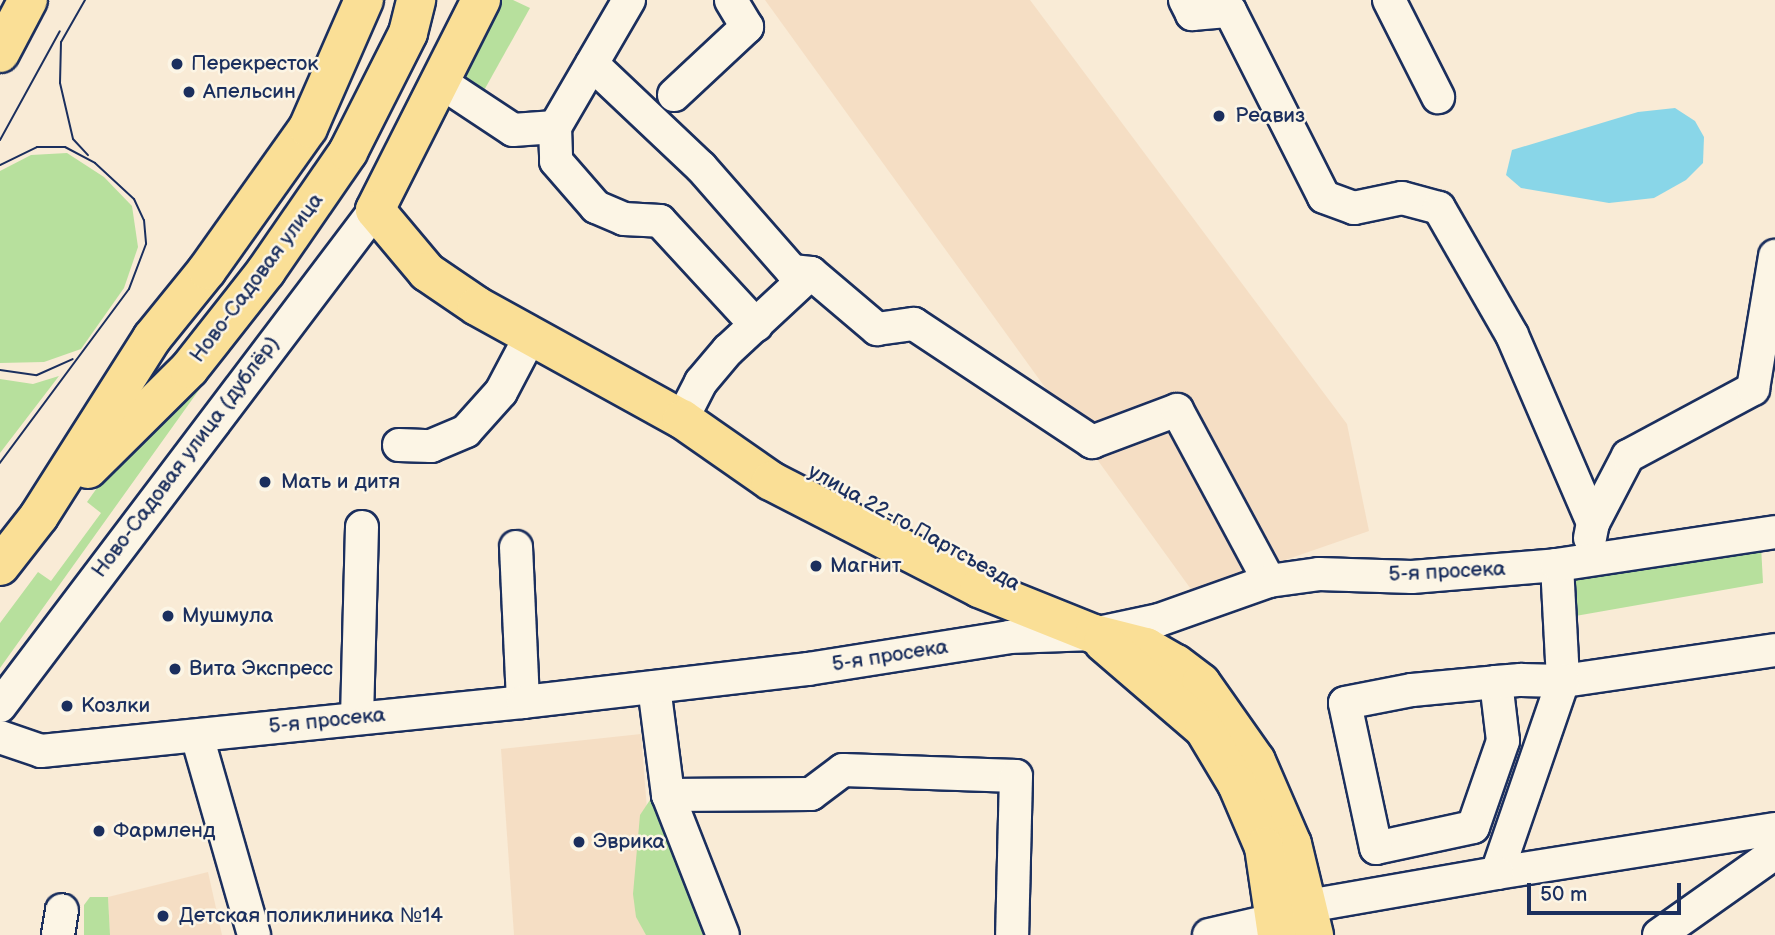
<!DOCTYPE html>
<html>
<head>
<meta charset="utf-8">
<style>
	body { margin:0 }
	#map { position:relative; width:1775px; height:935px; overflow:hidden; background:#f9ebd6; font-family:"Balsamiq Sans",sans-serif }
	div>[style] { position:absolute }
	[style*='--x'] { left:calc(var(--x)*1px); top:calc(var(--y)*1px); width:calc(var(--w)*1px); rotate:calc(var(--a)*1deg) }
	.built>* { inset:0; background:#f5dec4 }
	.green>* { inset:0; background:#b7e09d }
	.water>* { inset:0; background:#89d6e8 }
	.roads { filter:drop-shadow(2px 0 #1b2f5e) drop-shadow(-2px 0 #1b2f5e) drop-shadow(0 2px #1b2f5e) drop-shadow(0 -2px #1b2f5e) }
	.minor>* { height:32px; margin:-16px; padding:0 16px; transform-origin:16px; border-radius:16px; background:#fcf5e5 }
	.major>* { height:38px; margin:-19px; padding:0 19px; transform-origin:19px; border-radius:19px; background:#fadf96 }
	.tram>* { height:2px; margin:-1px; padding:0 1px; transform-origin:1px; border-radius:1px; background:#1b2f5e }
	.dots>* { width:19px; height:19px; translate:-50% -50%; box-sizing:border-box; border:4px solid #fcf5e5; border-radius:50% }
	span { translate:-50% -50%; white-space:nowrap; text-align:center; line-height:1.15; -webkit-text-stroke:5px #fcf5e5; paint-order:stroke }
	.poi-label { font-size:21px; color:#1b2f5e }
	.left { translate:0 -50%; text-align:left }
	.street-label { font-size:21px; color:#1b2f5e }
	.scale { position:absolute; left:1527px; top:883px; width:154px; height:32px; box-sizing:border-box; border:4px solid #1b2f5e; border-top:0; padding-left:9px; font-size:21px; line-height:24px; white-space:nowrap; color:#1b2f5e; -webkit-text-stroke:5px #fcf5e5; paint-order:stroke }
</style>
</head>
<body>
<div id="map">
	<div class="built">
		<div style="clip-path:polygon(765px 0,1030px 0,1347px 424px,1369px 531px,1193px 592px)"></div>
		<div style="clip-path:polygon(641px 734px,657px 935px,514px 935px,501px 749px)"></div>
		<div style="clip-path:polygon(208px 872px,222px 935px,110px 935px,108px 897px)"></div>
	</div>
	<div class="green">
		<div style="clip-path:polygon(475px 0,513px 0,530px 8px,482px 94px,444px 69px)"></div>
		<div style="clip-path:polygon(67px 153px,104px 177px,132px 206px,138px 247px,124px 288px,81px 349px,44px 362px,0 363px,0 171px,31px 155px)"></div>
		<div style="clip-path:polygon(271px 243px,269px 292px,0 668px,0 623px,38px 572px,51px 581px,101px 513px,87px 502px)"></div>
		<div style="clip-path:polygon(59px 376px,0 453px,0 379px,33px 384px)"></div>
		<div style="clip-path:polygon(1761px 546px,1763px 583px,1564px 618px,1569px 577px)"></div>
		<div style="clip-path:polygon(652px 797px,671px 809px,707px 935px,646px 935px,636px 917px,633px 894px,640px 815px)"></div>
		<div style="clip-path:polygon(90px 897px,108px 897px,110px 935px,84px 935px,84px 905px)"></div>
	</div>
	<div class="water">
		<div style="clip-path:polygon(1675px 108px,1695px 121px,1704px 137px,1703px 163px,1686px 180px,1654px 198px,1609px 203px,1521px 188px,1506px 175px,1512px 150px,1638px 112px)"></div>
	</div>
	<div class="roads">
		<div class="minor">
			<div style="--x:629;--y:0;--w:147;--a:120.2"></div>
			<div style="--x:555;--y:127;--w:34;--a:88"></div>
			<div style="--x:556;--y:161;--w:61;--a:49"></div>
			<div style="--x:596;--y:207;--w:30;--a:23"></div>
			<div style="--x:624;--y:219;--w:36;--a:3"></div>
			<div style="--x:660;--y:221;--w:142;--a:47.3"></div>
			<div style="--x:1185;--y:0;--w:16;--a:63"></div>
			<div style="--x:1192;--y:14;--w:38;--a:-5"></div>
			<div style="--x:1230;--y:11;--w:208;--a:63.2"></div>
			<div style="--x:1324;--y:197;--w:32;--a:20"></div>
			<div style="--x:1354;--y:208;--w:49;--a:-11.8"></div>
			<div style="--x:1402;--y:198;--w:38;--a:15"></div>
			<div style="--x:1439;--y:208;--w:146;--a:60.1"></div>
			<div style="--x:1512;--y:335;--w:205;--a:66.7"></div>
			<div style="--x:1389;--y:0;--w:109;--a:63.2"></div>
			<div style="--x:592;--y:64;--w:150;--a:43.4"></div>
			<div style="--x:701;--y:167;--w:138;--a:48.8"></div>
			<div style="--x:792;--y:271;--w:19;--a:6"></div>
			<div style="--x:811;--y:273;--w:113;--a:137.1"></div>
			<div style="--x:728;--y:350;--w:42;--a:130.2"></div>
			<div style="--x:701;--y:382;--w:42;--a:117.2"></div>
			<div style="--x:442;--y:83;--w:85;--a:33.5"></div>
			<div style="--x:513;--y:130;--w:42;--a:-4.1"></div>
			<div style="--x:674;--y:95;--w:100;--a:-43"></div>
			<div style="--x:747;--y:27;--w:31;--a:-121"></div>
			<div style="--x:811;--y:273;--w:87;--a:40.3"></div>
			<div style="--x:877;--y:329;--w:37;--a:-8"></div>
			<div style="--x:914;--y:324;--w:214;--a:33.5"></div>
			<div style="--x:1092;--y:442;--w:91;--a:-20.6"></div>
			<div style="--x:1177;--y:410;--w:194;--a:61.7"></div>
			<div style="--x:399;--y:445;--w:32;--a:2"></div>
			<div style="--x:431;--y:446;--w:38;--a:-23"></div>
			<div style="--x:466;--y:431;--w:52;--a:-48.1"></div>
			<div style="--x:501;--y:392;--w:64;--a:-62.2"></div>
			<div style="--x:1590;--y:538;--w:15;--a:-79"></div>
			<div style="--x:1593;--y:523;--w:76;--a:-62.4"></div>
			<div style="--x:1628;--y:456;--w:142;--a:-28.2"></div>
			<div style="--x:1753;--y:389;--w:135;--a:-80.6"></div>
			<div style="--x:516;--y:547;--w:155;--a:87.4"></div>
			<div style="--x:1557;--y:565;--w:116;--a:87"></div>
			<div style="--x:1563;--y:681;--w:214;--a:-8.3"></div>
			<div style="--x:1496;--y:682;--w:59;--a:83.2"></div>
			<div style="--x:1503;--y:741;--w:91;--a:109.2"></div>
			<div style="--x:1473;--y:827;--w:99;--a:167.8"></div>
			<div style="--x:1376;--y:848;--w:148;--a:-102.1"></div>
			<div style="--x:1345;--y:703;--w:68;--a:-11"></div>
			<div style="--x:1412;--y:690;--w:84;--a:-5.4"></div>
			<div style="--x:1496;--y:682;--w:25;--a:-5"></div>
			<div style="--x:1521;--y:680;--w:42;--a:1.4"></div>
			<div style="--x:1563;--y:681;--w:203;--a:109"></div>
			<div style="--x:1497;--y:873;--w:281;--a:-9"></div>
			<div style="--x:654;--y:687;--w:109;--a:82.6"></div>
			<div style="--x:668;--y:795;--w:150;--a:68.6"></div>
			<div style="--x:0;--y:706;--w:622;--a:-52.91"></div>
			<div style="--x:357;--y:718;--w:191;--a:-88.5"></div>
			<div style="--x:197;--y:736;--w:207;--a:74"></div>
			<div style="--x:0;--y:737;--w:43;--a:18.9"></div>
			<div style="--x:41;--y:751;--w:484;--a:-5.8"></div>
			<div style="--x:523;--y:702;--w:287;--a:-6.6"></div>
			<div style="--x:808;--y:669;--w:204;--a:-9"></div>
			<div style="--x:1009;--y:637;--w:85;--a:-2"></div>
			<div style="--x:1094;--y:634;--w:66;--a:-12.2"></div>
			<div style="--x:1159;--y:620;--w:117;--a:-19.5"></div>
			<div style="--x:1269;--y:581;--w:50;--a:-8"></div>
			<div style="--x:1319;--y:574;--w:93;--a:1.8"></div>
			<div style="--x:1412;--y:577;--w:145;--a:-4.7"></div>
			<div style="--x:1557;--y:565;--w:220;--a:-8.6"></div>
			<div style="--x:668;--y:795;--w:143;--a:-0.4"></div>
			<div style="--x:811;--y:794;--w:40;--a:-37"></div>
			<div style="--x:843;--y:770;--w:173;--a:2"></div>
			<div style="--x:1016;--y:776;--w:159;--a:91.4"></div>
			<div style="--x:1308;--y:906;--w:192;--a:-9.9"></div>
			<div style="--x:58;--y:935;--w:25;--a:-81"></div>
			<div style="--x:1209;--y:935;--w:67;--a:-13"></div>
			<div style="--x:1659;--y:935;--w:142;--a:-35.3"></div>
		</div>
		<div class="major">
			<div style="--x:481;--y:0;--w:235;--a:116.8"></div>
			<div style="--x:375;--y:210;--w:81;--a:50"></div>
			<div style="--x:427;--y:272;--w:60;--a:34.2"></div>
			<div style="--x:477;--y:306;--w:234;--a:28.9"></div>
			<div style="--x:682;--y:419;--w:108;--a:34.9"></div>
			<div style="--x:771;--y:481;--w:234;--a:27.2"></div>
			<div style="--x:979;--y:588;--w:124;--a:21.8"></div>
			<div style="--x:1094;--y:634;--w:54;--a:14"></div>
			<div style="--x:1146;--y:647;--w:34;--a:30"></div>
			<div style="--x:1176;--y:664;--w:31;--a:37"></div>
			<div style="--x:1201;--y:683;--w:95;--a:54.8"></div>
			<div style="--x:1256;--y:761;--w:90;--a:66.6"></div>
			<div style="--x:1292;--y:844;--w:94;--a:76.4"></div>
			<div style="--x:0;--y:53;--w:60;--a:-62.2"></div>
			<div style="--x:88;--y:469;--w:142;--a:-44.7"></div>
			<div style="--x:189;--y:369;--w:125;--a:-51.8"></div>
			<div style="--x:266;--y:271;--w:145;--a:-55.4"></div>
			<div style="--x:348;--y:152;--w:133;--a:-63.2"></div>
			<div style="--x:408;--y:33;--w:34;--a:-76"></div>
			<div style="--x:0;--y:566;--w:63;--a:-52"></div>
			<div style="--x:39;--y:516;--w:211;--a:-57.6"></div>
			<div style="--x:152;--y:338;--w:87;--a:-51"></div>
			<div style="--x:207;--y:270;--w:174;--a:-54.6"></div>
			<div style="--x:308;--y:128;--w:140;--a:-66.4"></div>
			<div style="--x:1103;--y:642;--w:133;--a:40.7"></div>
			<div style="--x:1204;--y:729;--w:64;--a:59"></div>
			<div style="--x:1237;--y:784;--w:69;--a:66.8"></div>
			<div style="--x:1264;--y:847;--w:89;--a:81.6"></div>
		</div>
	</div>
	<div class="tram">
		<div style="--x:85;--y:0;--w:48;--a:119.7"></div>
		<div style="--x:61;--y:42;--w:41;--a:91.4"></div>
		<div style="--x:60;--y:83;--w:57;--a:76.9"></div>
		<div style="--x:73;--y:139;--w:22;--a:47"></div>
		<div style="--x:0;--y:140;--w:124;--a:-61.2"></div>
		<div style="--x:0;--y:165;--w:41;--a:-25.9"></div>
		<div style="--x:37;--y:147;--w:28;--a:0"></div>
		<div style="--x:65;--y:147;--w:34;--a:28"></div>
		<div style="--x:95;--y:163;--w:53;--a:42.7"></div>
		<div style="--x:134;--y:199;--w:23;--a:65"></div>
		<div style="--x:144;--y:220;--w:24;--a:85"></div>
		<div style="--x:146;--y:244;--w:48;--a:110.7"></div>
		<div style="--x:129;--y:289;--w:217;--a:126.6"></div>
		<div style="--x:0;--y:370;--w:37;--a:8"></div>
		<div style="--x:37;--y:375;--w:39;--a:-24"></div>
	</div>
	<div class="dots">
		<div style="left:177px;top:64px;background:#1b2f5e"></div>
		<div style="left:189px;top:92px;background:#1b2f5e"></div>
		<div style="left:1219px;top:116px;background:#1b2f5e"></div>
		<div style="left:265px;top:482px;background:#1b2f5e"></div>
		<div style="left:816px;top:566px;background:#1b2f5e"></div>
		<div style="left:168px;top:616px;background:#1b2f5e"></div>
		<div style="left:175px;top:669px;background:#1b2f5e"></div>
		<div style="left:67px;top:706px;background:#1b2f5e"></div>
		<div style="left:99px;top:831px;background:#1b2f5e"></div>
		<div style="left:579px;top:842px;background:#1b2f5e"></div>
		<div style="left:163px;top:916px;background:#1b2f5e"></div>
	</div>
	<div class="poi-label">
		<span class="left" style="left:191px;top:64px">Перекресток</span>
		<span class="left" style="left:203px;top:92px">Апельсин</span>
		<span class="left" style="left:1235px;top:116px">Реавиз</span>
		<span class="left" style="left:281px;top:482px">Мать и дитя</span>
		<span class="left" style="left:830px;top:566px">Магнит</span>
		<span class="left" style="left:182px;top:616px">Мушмула</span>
		<span class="left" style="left:189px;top:669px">Вита Экспресс</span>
		<span class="left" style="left:81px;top:706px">Козлки</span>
		<span class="left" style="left:113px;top:831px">Фармленд</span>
		<span class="left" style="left:593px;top:842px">Эврика</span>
		<span class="left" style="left:179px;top:916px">Детская поликлиника №14</span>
	</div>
	<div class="street-label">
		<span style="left:257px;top:278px;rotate:-53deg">Ново-Садовая улица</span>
		<span style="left:186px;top:457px;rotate:-53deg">Ново-Садовая улица (дублёр)</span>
		<span style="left:914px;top:528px;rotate:29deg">улица 22-го Партсъезда</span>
		<span style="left:1447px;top:572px;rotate:-3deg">5-я просека</span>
		<span style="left:890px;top:656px;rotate:-9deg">5-я просека</span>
		<span style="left:327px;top:721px;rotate:-6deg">5-я просека</span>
	</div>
	<div class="scale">50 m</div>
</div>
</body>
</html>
